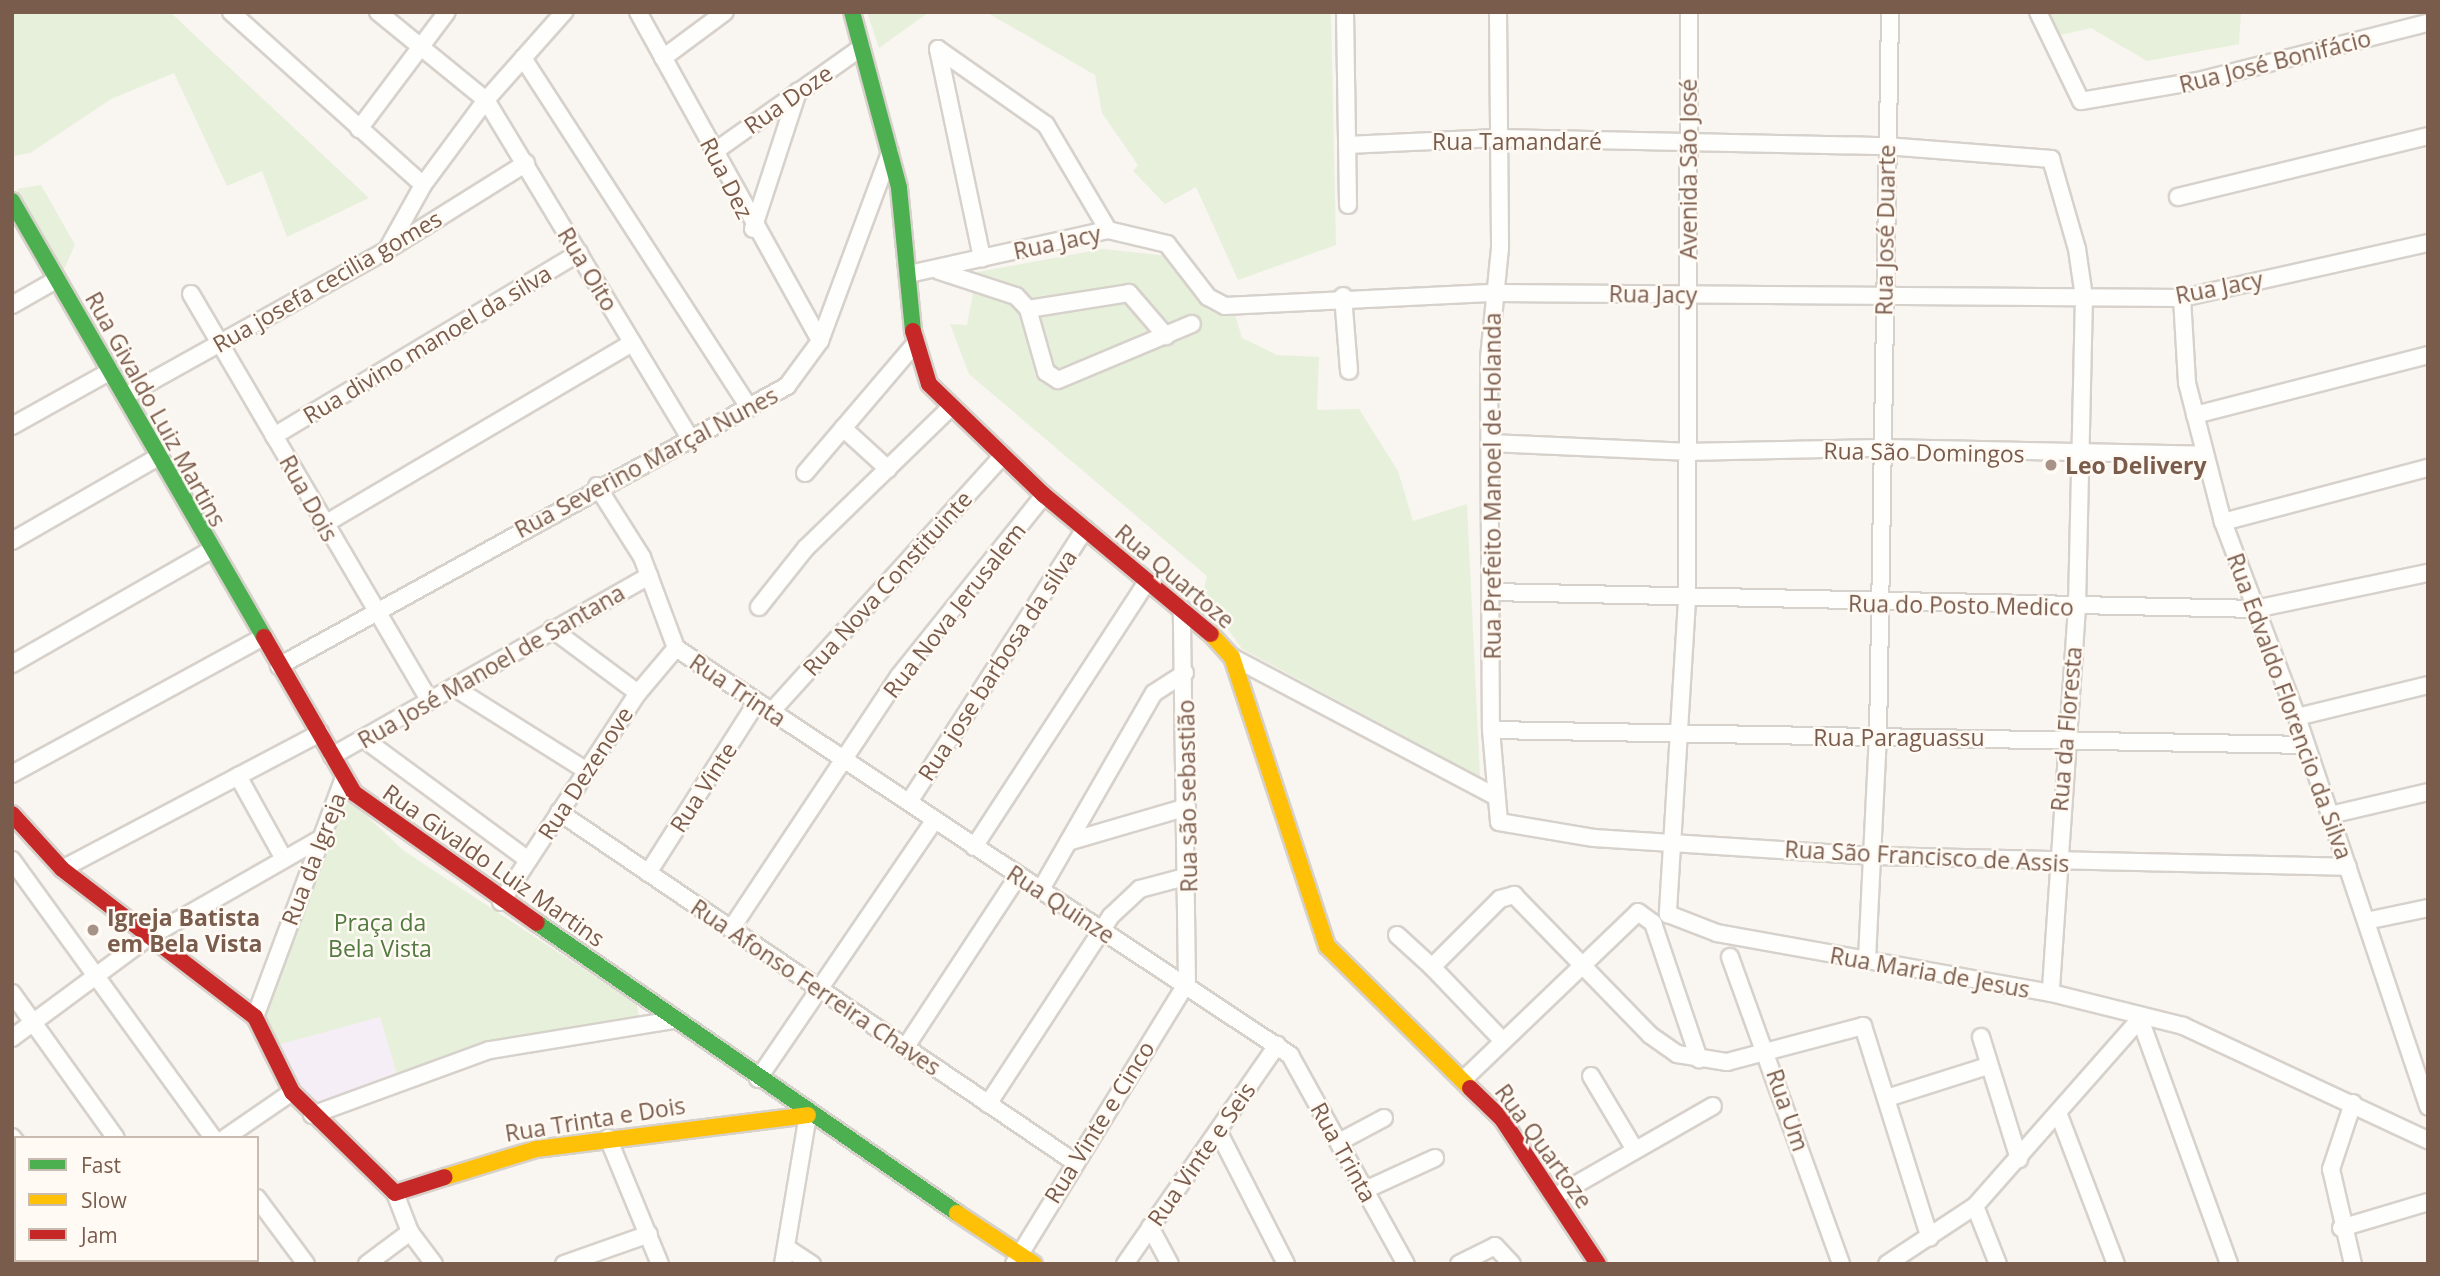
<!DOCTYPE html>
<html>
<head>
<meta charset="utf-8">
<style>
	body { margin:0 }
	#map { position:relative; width:2440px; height:1276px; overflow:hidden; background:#f9f5f0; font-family:"Open Sans",sans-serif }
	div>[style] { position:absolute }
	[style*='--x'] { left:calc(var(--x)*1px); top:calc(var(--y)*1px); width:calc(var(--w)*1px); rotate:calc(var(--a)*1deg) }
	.education>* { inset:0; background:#f6eef6 }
	.green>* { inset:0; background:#e7f0db }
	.roads { filter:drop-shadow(2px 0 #d7d1cb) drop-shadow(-2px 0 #d7d1cb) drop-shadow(0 2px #d7d1cb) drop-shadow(0 -2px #d7d1cb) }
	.street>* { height:16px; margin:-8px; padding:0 8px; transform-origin:8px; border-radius:8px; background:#fefefd }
	.fast>* { height:16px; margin:-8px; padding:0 8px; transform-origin:8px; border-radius:8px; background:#4caf50 }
	.slow>* { height:16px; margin:-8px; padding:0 8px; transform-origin:8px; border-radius:8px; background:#ffc107 }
	.jam>* { height:16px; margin:-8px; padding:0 8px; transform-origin:8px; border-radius:8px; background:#c62828 }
	.dots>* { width:19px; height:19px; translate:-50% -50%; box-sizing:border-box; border:4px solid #fffaf3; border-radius:50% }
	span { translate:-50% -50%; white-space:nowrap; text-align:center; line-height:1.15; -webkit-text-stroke:5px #fffaf3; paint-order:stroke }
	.street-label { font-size:23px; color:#7a5c4d }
	.poi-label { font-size:23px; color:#7a5c4d; font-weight:700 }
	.left { translate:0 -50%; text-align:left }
	.park-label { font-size:23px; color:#537a41 }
	.frame { position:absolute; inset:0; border:14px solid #7a5c4d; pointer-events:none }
	.legend { position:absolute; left:14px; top:1136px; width:245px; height:126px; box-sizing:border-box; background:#fffaf3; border:2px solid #cabbb1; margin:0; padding:9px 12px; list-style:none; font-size:21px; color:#7a5c4d }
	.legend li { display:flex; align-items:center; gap:14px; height:35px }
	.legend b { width:35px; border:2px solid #cabbb1 }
</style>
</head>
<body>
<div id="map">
	<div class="education">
		<div style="clip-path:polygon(380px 1017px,398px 1078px,312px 1108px,274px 1046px)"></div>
	</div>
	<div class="green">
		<div style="clip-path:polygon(12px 12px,170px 12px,369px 198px,287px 237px,262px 171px,227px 186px,174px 73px,111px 99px,30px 153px,12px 156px)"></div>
		<div style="clip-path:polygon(867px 12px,929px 12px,879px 48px)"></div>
		<div style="clip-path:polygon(986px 12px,1331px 12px,1336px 245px,1238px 280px,1196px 187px,1165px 204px,1133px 171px,1138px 165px,1102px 113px,1095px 75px)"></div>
		<div style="clip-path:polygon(2043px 12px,2241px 12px,2239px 44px,2147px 61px,2091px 28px,2052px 37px)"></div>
		<div style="clip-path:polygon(41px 185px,75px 245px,61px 276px,17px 189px)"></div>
		<div style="clip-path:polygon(1103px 249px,1169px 256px,1208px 310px,1235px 314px,1242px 338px,1277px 355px,1319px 357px,1317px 410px,1359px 409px,1398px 471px,1413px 521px,1467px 504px,1480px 777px,1242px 649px,1203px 594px,1207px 576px,969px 374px,950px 324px,967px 325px,977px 272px)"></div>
		<div style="clip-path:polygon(352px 802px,404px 851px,637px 1004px,639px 1019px,398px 1078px,380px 1017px,274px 1046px,263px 1012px,340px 806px)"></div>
	</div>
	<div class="roads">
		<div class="street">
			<div style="--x:231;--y:12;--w:258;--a:42"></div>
			<div style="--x:378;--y:12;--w:139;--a:39.2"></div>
			<div style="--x:486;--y:100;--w:395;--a:58.9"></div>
			<div style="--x:638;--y:12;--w:376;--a:61"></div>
			<div style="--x:1345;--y:12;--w:193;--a:89.1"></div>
			<div style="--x:1498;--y:12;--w:236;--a:89.5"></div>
			<div style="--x:1500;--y:248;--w:111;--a:95.7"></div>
			<div style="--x:1489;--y:358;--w:372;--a:89.7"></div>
			<div style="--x:1491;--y:730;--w:92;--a:85"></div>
			<div style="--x:1499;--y:822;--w:96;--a:9.6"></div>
			<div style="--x:1594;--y:838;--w:280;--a:3.7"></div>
			<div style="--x:1873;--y:856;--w:475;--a:1.3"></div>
			<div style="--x:1689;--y:12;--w:588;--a:90.19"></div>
			<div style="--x:1687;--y:600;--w:315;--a:93.5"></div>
			<div style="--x:1668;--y:914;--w:53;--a:21.2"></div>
			<div style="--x:1717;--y:933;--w:339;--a:10.2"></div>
			<div style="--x:2051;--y:993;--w:136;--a:14"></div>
			<div style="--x:2183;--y:1026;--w:270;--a:25"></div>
			<div style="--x:2038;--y:12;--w:99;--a:64.2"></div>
			<div style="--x:2081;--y:101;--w:123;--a:-9.8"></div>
			<div style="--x:2202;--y:80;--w:233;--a:-14.2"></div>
			<div style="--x:938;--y:49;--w:132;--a:35.1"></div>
			<div style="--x:1046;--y:125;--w:122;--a:59.4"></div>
			<div style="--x:938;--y:49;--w:214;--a:78.1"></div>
			<div style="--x:523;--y:58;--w:417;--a:57.1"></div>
			<div style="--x:663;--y:58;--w:77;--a:-36.6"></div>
			<div style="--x:359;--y:129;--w:146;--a:-53.1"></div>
			<div style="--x:1347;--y:145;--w:150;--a:-2.7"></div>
			<div style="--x:1497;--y:138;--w:389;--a:1.2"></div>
			<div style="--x:1886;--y:146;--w:166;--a:4.5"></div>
			<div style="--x:2051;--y:159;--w:94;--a:73.9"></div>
			<div style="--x:2077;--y:249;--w:49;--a:81.7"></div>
			<div style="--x:2084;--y:297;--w:310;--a:91.3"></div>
			<div style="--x:2077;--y:607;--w:387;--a:93.9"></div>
			<div style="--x:714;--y:152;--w:181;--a:-35.4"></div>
			<div style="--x:2178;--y:197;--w:257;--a:-13.7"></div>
			<div style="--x:753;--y:229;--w:145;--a:-71.9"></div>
			<div style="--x:388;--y:248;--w:72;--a:-60.9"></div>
			<div style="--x:423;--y:185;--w:106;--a:-53.5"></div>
			<div style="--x:486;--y:100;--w:118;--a:-48.4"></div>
			<div style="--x:939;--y:271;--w:81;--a:18"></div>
			<div style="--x:1016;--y:296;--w:18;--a:47"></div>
			<div style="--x:1028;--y:309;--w:66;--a:74.1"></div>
			<div style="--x:1046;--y:372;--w:14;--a:34"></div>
			<div style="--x:1058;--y:380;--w:145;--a:-22.7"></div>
			<div style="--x:909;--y:274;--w:204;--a:-12.5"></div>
			<div style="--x:1108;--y:230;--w:61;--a:13.3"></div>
			<div style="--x:1167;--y:244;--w:67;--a:52.3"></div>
			<div style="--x:1208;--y:297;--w:19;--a:28"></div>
			<div style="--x:1225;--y:306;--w:270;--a:-2.8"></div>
			<div style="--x:1495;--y:293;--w:687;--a:0.42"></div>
			<div style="--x:2182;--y:298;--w:252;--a:-12.6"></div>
			<div style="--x:191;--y:294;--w:472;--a:59.6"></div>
			<div style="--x:1343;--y:296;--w:75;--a:85.4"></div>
			<div style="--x:2182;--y:298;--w:85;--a:86.6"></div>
			<div style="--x:2187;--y:383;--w:144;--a:75.5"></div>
			<div style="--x:2223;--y:522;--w:209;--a:69.2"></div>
			<div style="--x:2297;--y:717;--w:411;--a:71.4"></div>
			<div style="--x:12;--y:305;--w:51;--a:-29.6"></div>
			<div style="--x:1028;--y:309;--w:102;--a:-9"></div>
			<div style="--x:1129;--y:293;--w:57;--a:49.3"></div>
			<div style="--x:125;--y:396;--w:300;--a:-29.1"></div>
			<div style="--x:387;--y:250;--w:164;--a:-32"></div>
			<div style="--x:2195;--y:415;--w:241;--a:-14.4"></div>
			<div style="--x:12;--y:426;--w:113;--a:-29.1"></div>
			<div style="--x:843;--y:428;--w:61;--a:42.3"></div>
			<div style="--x:274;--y:436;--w:356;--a:-31"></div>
			<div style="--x:1490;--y:443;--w:195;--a:2.6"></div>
			<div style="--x:1685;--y:452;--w:197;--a:-1.2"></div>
			<div style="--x:1882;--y:448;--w:323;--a:1.2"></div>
			<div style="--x:805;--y:473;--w:168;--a:-49.6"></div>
			<div style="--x:597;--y:486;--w:84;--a:57.6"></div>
			<div style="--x:642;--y:557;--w:97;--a:69.5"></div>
			<div style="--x:676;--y:648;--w:737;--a:33.54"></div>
			<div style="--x:1290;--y:1055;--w:239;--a:61"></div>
			<div style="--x:2223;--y:522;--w:212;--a:-14.8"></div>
			<div style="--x:323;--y:525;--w:359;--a:-30.5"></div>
			<div style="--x:12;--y:541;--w:168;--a:-29.9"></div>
			<div style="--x:1491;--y:592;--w:764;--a:1.27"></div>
			<div style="--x:2255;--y:609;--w:177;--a:-11.8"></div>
			<div style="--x:759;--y:607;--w:75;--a:-51.5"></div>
			<div style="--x:806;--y:548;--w:201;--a:-44.2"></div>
			<div style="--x:552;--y:629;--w:107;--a:36.7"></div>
			<div style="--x:1232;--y:657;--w:295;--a:27.9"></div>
			<div style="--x:12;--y:664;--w:227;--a:-29.8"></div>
			<div style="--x:279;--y:666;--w:580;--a:-28.86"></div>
			<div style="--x:787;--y:386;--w:56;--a:-53.7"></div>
			<div style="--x:820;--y:341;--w:201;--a:-69.6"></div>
			<div style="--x:455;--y:688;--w:154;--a:32.2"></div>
			<div style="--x:771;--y:712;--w:346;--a:-47.9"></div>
			<div style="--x:2297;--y:717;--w:135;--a:-13.7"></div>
			<div style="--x:1491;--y:730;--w:815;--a:1.05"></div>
			<div style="--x:364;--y:739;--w:204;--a:36.4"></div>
			<div style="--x:332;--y:756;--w:365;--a:-29.6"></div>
			<div style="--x:12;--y:774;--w:286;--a:-28.6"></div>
			<div style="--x:238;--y:776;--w:95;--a:61"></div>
			<div style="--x:909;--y:802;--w:325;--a:-57.2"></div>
			<div style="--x:559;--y:812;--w:621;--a:34.18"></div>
			<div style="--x:2330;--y:815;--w:101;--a:-13.2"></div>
			<div style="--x:1071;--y:841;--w:121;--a:-16.3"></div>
			<div style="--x:974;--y:847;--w:316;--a:-56.9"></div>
			<div style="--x:12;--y:860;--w:343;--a:54.1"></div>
			<div style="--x:62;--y:869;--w:292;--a:-27.8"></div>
			<div style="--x:648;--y:873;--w:203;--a:-57.5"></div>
			<div style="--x:1040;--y:891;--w:228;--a:-60.1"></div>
			<div style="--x:1154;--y:693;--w:37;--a:-33"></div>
			<div style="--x:501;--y:902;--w:250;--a:-56.8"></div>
			<div style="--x:638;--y:693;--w:59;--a:-49.8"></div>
			<div style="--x:2366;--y:921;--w:63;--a:-11.8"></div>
			<div style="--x:731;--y:929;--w:304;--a:-56.4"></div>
			<div style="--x:899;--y:676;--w:232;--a:-51.3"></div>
			<div style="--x:1397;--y:935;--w:47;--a:42.4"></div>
			<div style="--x:1730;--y:957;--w:326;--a:70.1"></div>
			<div style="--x:1867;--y:959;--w:222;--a:-87.2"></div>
			<div style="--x:1878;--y:737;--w:725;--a:-89.05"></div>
			<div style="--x:12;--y:993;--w:178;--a:54.4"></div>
			<div style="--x:255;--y:1017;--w:253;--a:-69.6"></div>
			<div style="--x:2140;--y:1019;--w:261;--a:70"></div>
			<div style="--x:1981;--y:1037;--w:128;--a:72.7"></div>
			<div style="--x:12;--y:1038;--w:168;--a:-36.5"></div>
			<div style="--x:147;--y:938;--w:199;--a:-29.8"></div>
			<div style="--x:1503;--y:1041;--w:103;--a:-133.8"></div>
			<div style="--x:1432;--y:967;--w:96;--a:-45"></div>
			<div style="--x:1500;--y:899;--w:15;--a:-16"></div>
			<div style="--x:1514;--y:895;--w:195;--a:45.8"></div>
			<div style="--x:1650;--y:1035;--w:33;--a:35"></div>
			<div style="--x:1677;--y:1054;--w:51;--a:9.1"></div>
			<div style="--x:1727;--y:1062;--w:141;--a:-14.8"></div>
			<div style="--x:1863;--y:1026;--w:222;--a:72.5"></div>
			<div style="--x:905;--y:1048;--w:206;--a:-56.7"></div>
			<div style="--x:1591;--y:1076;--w:84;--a:59.2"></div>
			<div style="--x:758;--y:1079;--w:314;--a:-55.7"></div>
			<div style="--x:1464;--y:1079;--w:241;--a:-43.8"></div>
			<div style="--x:1638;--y:912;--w:19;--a:36"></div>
			<div style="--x:1653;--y:923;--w:144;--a:71.3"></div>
			<div style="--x:1887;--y:1098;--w:106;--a:-17.6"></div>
			<div style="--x:2353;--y:1103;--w:70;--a:108.4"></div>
			<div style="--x:2331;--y:1169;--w:98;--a:77"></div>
			<div style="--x:988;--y:1104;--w:225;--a:-56.8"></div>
			<div style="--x:1111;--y:916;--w:40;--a:-43"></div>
			<div style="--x:1140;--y:889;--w:51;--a:-14.9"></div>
			<div style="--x:312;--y:1115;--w:189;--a:-20.1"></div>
			<div style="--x:490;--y:1050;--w:185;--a:-9.3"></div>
			<div style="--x:2059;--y:1115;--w:160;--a:69.1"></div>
			<div style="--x:1218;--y:1131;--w:149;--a:62.9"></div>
			<div style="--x:12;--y:1137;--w:6;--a:51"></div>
			<div style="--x:225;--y:1138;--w:81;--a:-34.5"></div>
			<div style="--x:608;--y:1138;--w:136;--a:67.6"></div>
			<div style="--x:1339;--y:1142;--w:51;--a:-28.1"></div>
			<div style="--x:1365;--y:1190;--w:77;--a:-24.6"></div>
			<div style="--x:395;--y:1193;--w:42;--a:69"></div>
			<div style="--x:410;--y:1232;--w:40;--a:53"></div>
			<div style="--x:1554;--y:1197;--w:183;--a:-29.8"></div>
			<div style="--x:257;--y:1198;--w:82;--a:53.4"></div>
			<div style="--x:1975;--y:1206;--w:62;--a:68.4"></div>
			<div style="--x:1150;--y:1227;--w:42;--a:61.6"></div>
			<div style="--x:2341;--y:1228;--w:91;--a:-16.6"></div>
			<div style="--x:787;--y:1248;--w:30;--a:33"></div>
			<div style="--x:99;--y:1260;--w:4;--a:63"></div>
			<div style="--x:204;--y:1260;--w:4;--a:63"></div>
			<div style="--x:48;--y:1264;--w:6;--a:-45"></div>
			<div style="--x:367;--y:1264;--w:54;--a:-36.7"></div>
			<div style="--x:564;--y:1264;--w:90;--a:-19.4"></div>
			<div style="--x:783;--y:1264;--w:151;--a:-80.5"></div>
			<div style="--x:1014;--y:1264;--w:330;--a:-58.4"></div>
			<div style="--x:1187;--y:983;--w:374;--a:-90.8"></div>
			<div style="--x:1125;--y:1264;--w:267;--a:-55.2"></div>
			<div style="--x:1459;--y:1264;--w:40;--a:-26.6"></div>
			<div style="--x:1495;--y:1246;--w:25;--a:47"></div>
			<div style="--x:1887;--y:1264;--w:105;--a:-33.4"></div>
			<div style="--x:1975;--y:1206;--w:249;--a:-48.6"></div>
		</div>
		<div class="fast">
			<div style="--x:852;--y:12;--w:182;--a:75"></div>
			<div style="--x:899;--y:188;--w:144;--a:84.4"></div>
			<div style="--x:12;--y:201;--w:504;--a:59.97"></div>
			<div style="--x:537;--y:923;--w:510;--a:34.62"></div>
		</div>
		<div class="slow">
			<div style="--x:1211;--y:634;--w:31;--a:48"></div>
			<div style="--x:1232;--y:657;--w:304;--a:71.8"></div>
			<div style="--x:1327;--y:946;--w:202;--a:44.8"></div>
			<div style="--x:445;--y:1177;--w:95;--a:-17.1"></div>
			<div style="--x:536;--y:1149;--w:274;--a:-7.1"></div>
			<div style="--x:957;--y:1213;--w:92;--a:33.5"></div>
		</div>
		<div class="jam">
			<div style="--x:913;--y:331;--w:55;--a:73.2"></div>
			<div style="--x:929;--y:384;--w:160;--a:44"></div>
			<div style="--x:1044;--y:495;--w:217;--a:39.8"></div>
			<div style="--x:264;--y:637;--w:180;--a:60"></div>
			<div style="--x:354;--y:793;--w:224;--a:35.4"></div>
			<div style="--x:12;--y:814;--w:74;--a:47.7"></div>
			<div style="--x:62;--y:869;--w:243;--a:37.5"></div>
			<div style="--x:255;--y:1017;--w:84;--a:63.7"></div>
			<div style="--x:292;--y:1092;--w:144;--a:44.4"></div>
			<div style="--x:395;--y:1193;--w:52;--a:-17.7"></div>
			<div style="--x:1470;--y:1088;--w:45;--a:44.1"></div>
			<div style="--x:1502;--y:1119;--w:174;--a:56.5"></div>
		</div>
	</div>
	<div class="dots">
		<div style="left:2051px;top:465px;background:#a69286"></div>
		<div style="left:93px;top:930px;background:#a69286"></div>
	</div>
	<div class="street-label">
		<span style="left:2275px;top:61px;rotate:-14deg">Rua José Bonifácio</span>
		<span style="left:788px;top:99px;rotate:-35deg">Rua Doze</span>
		<span style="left:1517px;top:141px">Rua Tamandaré</span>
		<span style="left:1688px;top:169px;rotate:-90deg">Avenida São José</span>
		<span style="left:727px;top:178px;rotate:63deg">Rua Dez</span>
		<span style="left:1885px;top:230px;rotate:-89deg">Rua José Duarte</span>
		<span style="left:1057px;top:242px;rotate:-12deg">Rua Jacy</span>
		<span style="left:588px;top:269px;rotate:59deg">Rua Oito</span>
		<span style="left:327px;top:281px;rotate:-30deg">Rua josefa cecilia gomes</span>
		<span style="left:2219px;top:287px;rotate:-11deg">Rua Jacy</span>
		<span style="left:1653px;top:294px;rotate:1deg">Rua Jacy</span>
		<span style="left:427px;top:344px;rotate:-31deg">Rua divino manoel da silva</span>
		<span style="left:156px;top:409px;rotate:61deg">Rua Givaldo Luiz Martins</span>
		<span style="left:1924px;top:452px;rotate:1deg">Rua São Domingos</span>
		<span style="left:646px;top:462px;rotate:-28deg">Rua Severino Marçal Nunes</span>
		<span style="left:1492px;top:486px;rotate:-90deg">Rua Prefeito Manoel de Holanda</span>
		<span style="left:309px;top:498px;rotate:61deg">Rua Dois</span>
		<span style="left:1175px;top:576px;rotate:40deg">Rua Quartoze</span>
		<span style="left:887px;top:583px;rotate:-48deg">Rua Nova Constituinte</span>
		<span style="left:1961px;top:605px;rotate:1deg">Rua do Posto Medico</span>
		<span style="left:954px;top:610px;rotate:-52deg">Rua Nova Jerusalem</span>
		<span style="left:997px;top:665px;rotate:-57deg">Rua jose barbosa da silva</span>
		<span style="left:491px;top:666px;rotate:-30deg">Rua José Manoel de Santana</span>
		<span style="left:738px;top:690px;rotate:34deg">Rua Trinta</span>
		<span style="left:2290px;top:706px;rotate:70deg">Rua Edvaldo Florencio da Silva</span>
		<span style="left:2066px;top:729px;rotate:-85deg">Rua da Floresta</span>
		<span style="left:1899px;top:737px">Rua Paraguassu</span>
		<span style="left:585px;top:773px;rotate:-57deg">Rua Dezenove</span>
		<span style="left:703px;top:787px;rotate:-57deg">Rua Vinte</span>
		<span style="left:1187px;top:796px;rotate:-91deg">Rua são sebastião</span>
		<span style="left:1927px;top:856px;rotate:3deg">Rua São Francisco de Assis</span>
		<span style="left:313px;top:859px;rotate:-69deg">Rua da Igreja</span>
		<span style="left:494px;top:865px;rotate:35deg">Rua Givaldo Luiz Martins</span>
		<span style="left:1061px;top:904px;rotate:33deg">Rua Quinze</span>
		<span style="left:1930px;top:972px;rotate:10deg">Rua Maria de Jesus</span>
		<span style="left:816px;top:987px;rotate:34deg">Rua Afonso Ferreira Chaves</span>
		<span style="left:1788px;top:1110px;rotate:71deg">Rua Um</span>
		<span style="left:595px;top:1119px;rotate:-9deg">Rua Trinta e Dois</span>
		<span style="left:1099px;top:1122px;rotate:-58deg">Rua Vinte e Cinco</span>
		<span style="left:1544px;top:1146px;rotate:54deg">Rua Quartoze</span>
		<span style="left:1344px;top:1152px;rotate:61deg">Rua Trinta</span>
		<span style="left:1201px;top:1154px;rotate:-55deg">Rua Vinte e Seis</span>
	</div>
	<div class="poi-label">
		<span class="left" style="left:2065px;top:465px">Leo Delivery</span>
		<span class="left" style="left:107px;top:930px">Igreja Batista<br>em Bela Vista</span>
	</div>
	<div class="park-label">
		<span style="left:380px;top:935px">Praça da<br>Bela Vista</span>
	</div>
	<div class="frame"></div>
	<ul class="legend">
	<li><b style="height:9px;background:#4caf50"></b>Fast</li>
	<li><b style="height:9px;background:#ffc107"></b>Slow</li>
	<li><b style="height:9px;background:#c62828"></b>Jam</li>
	</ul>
</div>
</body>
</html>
